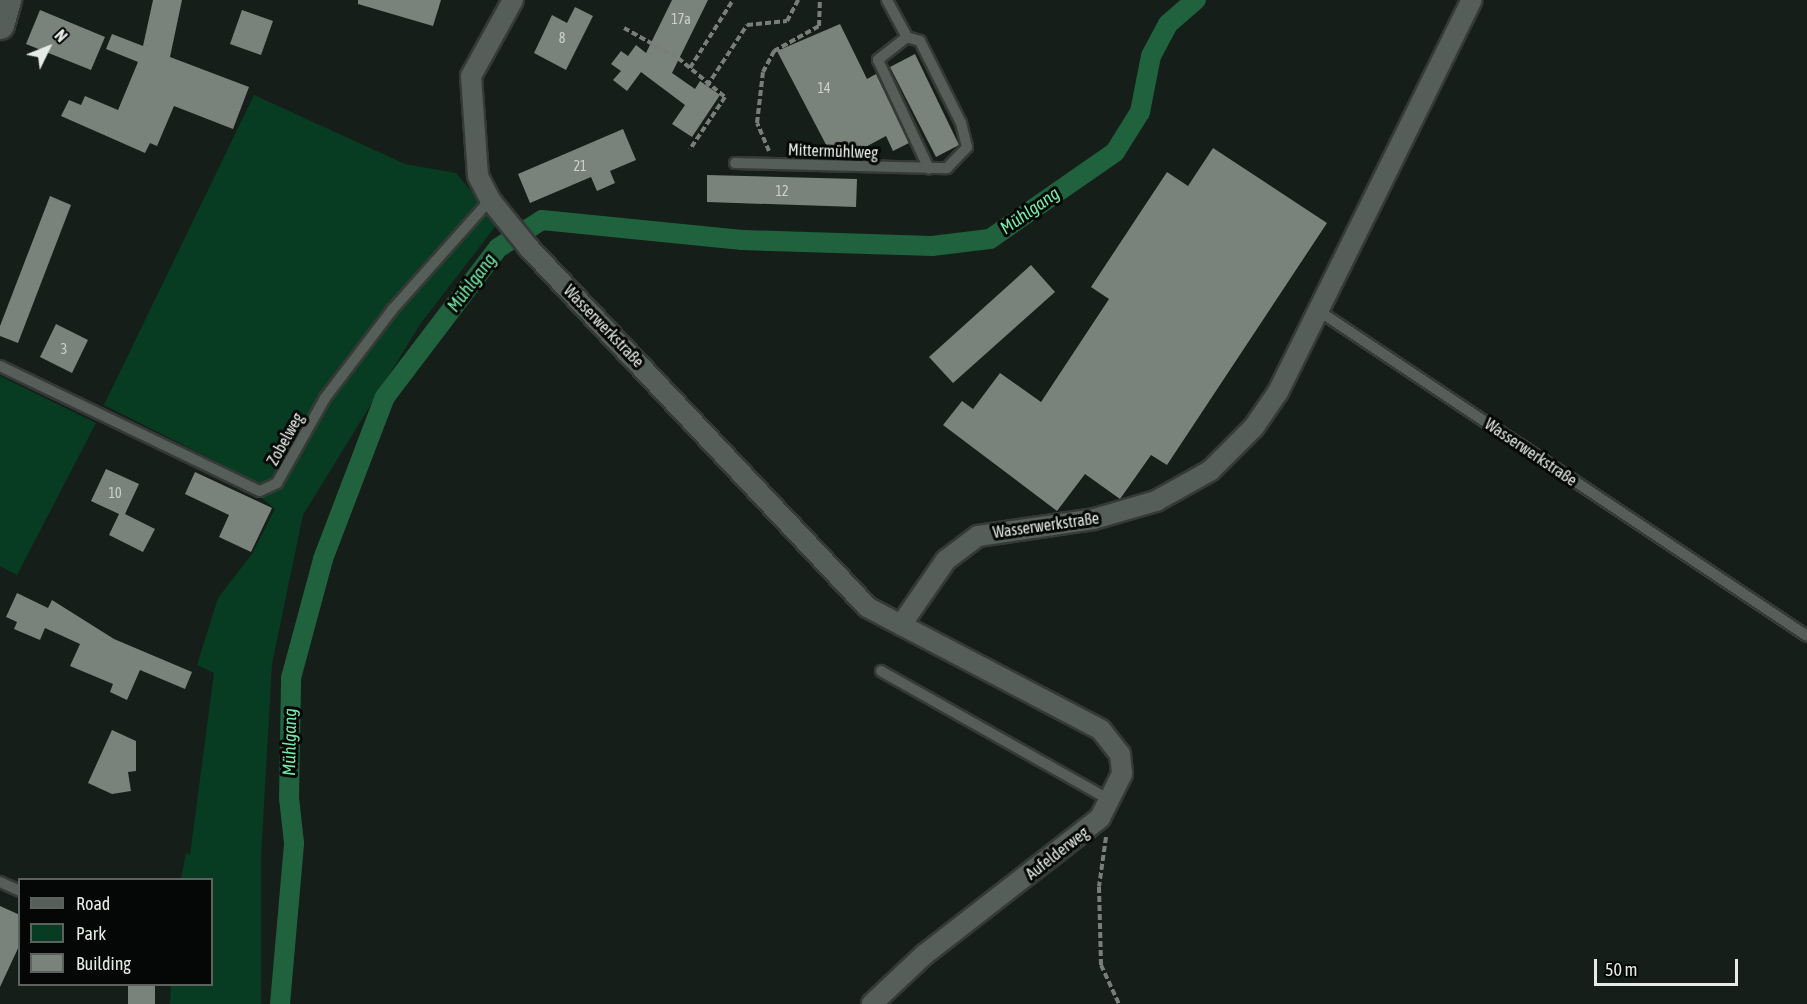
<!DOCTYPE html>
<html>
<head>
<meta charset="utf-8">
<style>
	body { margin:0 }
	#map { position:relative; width:1807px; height:1004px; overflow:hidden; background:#151e18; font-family:"Asap Condensed",sans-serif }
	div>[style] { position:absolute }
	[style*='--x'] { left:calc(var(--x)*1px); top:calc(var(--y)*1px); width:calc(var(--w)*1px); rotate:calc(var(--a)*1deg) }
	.green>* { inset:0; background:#083c22 }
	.canal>* { height:20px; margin:-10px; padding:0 10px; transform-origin:10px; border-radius:10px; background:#1f623d }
	.building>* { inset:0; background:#79837c }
	.path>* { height:4px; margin-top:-2px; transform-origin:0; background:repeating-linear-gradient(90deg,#787f7a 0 6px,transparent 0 9px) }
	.roads { filter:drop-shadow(2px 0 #353a36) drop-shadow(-2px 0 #353a36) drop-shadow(0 2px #353a36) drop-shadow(0 -2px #353a36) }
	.service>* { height:10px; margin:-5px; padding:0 5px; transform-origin:5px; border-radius:5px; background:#555e58 }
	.minor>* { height:20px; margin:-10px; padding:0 10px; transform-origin:10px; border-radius:10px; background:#555e58 }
	.secondary>* { height:28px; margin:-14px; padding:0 14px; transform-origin:14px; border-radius:14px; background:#555e58 }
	span { translate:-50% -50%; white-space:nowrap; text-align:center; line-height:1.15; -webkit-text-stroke:6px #040705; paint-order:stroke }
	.number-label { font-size:14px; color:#cbd1cc }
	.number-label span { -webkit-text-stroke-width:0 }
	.street-label { font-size:16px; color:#e6ebe7 }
	.water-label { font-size:18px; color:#77eaa6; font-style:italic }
	.legend { position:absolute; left:18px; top:878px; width:195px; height:108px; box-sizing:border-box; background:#040705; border:2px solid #5e625f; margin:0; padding:8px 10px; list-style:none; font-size:18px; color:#e6ebe7 }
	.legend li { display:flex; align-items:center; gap:12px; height:30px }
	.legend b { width:30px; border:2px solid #5e625f }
	.north { position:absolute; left:18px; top:18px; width:60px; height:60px; -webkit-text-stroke:4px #040705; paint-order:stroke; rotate:47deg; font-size:16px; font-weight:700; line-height:24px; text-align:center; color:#e6ebe7 }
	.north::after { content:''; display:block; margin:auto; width:21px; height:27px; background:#e6ebe7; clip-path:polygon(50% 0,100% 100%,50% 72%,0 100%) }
	.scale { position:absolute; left:1594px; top:959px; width:144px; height:27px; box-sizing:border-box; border:3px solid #e6ebe7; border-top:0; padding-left:8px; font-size:18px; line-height:21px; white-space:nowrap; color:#e6ebe7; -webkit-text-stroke:4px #040705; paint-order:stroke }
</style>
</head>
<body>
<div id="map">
	<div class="green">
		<div style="clip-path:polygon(254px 95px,405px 164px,456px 173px,498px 223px,421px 323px,303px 515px,272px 664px,261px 858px,261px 1004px,170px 1004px,171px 985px,212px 984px,212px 880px,181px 879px,186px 853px,190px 855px,214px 673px,197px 665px,218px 598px,252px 554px,275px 509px,223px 465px,104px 405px)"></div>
		<div style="clip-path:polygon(0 376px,96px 423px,17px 575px,0 566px)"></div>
	</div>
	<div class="canal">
		<div style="--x:280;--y:1004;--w:162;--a:-85"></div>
		<div style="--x:294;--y:843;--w:45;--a:-96.3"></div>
		<div style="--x:289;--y:798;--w:120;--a:-89"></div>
		<div style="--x:291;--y:678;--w:123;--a:-74.9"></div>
		<div style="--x:323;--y:559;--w:173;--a:-69.1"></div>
		<div style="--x:385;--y:397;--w:187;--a:-52.8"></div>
		<div style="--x:498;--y:248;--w:52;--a:-32.5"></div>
		<div style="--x:542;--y:220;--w:201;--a:5.7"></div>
		<div style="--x:742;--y:240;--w:190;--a:1.8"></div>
		<div style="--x:932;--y:246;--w:58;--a:-6.9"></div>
		<div style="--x:990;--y:239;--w:152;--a:-34.8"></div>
		<div style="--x:1115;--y:152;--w:47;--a:-58"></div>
		<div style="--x:1140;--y:112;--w:57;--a:-78.9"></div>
		<div style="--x:1151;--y:56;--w:36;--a:-62"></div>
		<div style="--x:1168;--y:24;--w:37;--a:-41"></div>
	</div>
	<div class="building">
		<div style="clip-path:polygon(153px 0,182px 0,170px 57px,249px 87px,233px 129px,174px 106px,157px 146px,150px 143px,145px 153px,61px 116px,69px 100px,81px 105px,85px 96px,118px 110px,138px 62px,106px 49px,112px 34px,143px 46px)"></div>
		<div style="clip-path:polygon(358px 0,441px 0,433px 26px,358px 4px)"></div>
		<div style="clip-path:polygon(672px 0,708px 0,672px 73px,695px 89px,700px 81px,720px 95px,692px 137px,672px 124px,685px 105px,641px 72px,627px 91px,613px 80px,621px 71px,611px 64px,621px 51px,628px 56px,636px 45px,646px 53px)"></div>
		<div style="clip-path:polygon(575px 7px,593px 16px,566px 70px,534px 53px,552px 15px,567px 23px)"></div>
		<div style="clip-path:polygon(40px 10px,105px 37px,91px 70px,26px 44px)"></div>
		<div style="clip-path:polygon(242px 10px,273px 21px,261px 55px,230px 44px)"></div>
		<div style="clip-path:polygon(840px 24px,867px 79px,876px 74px,909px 143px,893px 151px,886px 136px,845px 158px,833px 158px,777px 51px)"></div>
		<div style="clip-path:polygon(915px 54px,959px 145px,936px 157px,890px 67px)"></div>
		<div style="clip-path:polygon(623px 129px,636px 160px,610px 171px,615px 183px,597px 191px,591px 177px,530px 203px,518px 174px)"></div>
		<div style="clip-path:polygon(1213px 148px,1327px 223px,1167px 465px,1151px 455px,1120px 499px,1085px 474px,1057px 511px,943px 425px,962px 401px,973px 409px,1000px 373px,1041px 402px,1109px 299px,1091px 287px,1167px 172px,1188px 186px)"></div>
		<div style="clip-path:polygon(707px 175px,857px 179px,856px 207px,707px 202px)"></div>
		<div style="clip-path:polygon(50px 196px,71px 205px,18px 343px,0 336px,0 326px)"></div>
		<div style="clip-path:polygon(1031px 265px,1055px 292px,953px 383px,929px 357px)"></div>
		<div style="clip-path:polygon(56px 324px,88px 340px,72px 373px,40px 357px)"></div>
		<div style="clip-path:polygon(106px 469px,139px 484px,125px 514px,155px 529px,143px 552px,109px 535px,119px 514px,91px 501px)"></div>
		<div style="clip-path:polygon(195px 472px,272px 508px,251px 552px,219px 537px,229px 515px,185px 494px)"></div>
		<div style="clip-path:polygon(17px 593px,48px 608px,52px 600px,114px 639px,192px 672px,185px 689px,140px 670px,127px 700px,110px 692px,113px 684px,70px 666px,80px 644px,45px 628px,40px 640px,14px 629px,17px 622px,6px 617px)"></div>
		<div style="clip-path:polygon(112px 730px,136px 741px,136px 771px,128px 772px,131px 791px,112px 794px,88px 783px)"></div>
		<div style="clip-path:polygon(0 906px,20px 915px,20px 944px,0 987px)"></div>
		<div style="clip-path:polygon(128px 984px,155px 984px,155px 1004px,128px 1004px)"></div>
	</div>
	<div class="path">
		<div style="--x:624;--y:28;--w:62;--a:29.1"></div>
		<div style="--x:678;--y:58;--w:61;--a:39.7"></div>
		<div style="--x:725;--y:97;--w:63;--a:123.9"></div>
		<div style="--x:690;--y:68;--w:80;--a:-57.7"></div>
		<div style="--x:707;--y:86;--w:73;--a:-56.7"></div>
		<div style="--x:747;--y:25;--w:40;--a:-5.7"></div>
		<div style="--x:787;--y:21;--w:24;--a:-62"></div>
		<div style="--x:769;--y:151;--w:30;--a:-113"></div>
		<div style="--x:757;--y:123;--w:51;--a:-83.3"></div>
		<div style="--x:763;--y:72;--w:24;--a:-62"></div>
		<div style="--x:774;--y:51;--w:51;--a:-29.1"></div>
		<div style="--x:819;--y:26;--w:26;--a:-88"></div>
		<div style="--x:1106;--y:837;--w:50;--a:98"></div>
		<div style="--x:1099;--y:887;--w:78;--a:88.5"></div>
		<div style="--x:1101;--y:965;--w:43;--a:65.2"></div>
	</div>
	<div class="roads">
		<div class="service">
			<div style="--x:907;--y:37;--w:37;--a:142"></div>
			<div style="--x:878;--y:60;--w:120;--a:64.9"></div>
			<div style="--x:735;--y:163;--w:212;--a:1.4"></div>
			<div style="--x:947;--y:168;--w:29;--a:-46"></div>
			<div style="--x:967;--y:147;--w:25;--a:-104"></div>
			<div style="--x:961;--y:123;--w:92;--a:-116.6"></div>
			<div style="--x:920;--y:41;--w:14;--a:-163"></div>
			<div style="--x:907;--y:37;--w:42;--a:-118.4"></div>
			<div style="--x:1316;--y:309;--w:590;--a:33.66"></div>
			<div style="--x:0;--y:366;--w:288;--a:25.7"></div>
			<div style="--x:260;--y:491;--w:19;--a:-25"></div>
			<div style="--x:277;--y:483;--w:98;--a:-60.5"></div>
			<div style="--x:325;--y:398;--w:111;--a:-52.7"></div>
			<div style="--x:392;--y:310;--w:147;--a:-48.3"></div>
			<div style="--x:881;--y:671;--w:263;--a:29.4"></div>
			<div style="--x:0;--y:882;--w:22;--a:24"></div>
		</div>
		<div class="minor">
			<div style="--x:513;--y:0;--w:87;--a:118.9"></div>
			<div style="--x:471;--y:76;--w:100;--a:86"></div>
			<div style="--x:478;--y:176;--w:27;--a:63"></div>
			<div style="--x:490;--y:200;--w:62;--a:50.9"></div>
			<div style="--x:529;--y:248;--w:493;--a:46.7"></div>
			<div style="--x:867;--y:607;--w:264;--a:27.7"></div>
			<div style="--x:1101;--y:730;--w:31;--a:52"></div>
			<div style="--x:1120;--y:754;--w:20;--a:84"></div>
			<div style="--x:1122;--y:774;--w:49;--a:116.6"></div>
			<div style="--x:1100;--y:818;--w:222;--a:142.1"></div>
			<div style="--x:925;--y:954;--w:73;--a:136.7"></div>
			<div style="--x:901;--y:625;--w:79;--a:-55.3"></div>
			<div style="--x:946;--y:560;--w:40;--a:-37"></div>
			<div style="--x:978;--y:536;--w:117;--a:-8.3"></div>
			<div style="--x:1094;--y:519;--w:65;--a:-16.2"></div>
			<div style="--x:1156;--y:501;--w:62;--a:-29.1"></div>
			<div style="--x:1210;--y:471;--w:62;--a:-45"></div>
			<div style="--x:1254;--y:427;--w:42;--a:-55.6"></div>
			<div style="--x:1278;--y:392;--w:437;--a:-63.7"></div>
		</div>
		<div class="secondary">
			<div style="--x:0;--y:25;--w:26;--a:-74"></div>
		</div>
	</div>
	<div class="number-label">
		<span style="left:681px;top:19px">17a</span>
		<span style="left:562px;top:38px">8</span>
		<span style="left:824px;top:88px">14</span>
		<span style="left:580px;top:166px">21</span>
		<span style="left:782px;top:191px">12</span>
		<span style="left:64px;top:349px">3</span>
		<span style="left:115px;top:493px">10</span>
	</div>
	<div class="street-label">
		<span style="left:833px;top:151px;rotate:2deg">Mittermühlweg</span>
		<span style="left:604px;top:326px;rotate:46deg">Wasserwerkstraße</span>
		<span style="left:285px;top:439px;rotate:-61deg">Zobelweg</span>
		<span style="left:1531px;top:452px;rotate:34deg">Wasserwerkstraße</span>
		<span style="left:1046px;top:525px;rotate:-8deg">Wasserwerkstraße</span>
		<span style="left:1057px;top:853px;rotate:-38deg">Aufelderweg</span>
	</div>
	<div class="water-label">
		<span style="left:1030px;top:211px;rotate:-35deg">Mühlgang</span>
		<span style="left:472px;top:283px;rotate:-53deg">Mühlgang</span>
		<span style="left:290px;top:742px;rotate:-89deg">Mühlgang</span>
	</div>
	<ul class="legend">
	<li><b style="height:8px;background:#555e58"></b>Road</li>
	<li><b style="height:16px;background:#083c22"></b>Park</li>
	<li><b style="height:16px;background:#79837c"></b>Building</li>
	</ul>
	<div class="north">N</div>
	<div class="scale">50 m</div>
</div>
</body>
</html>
